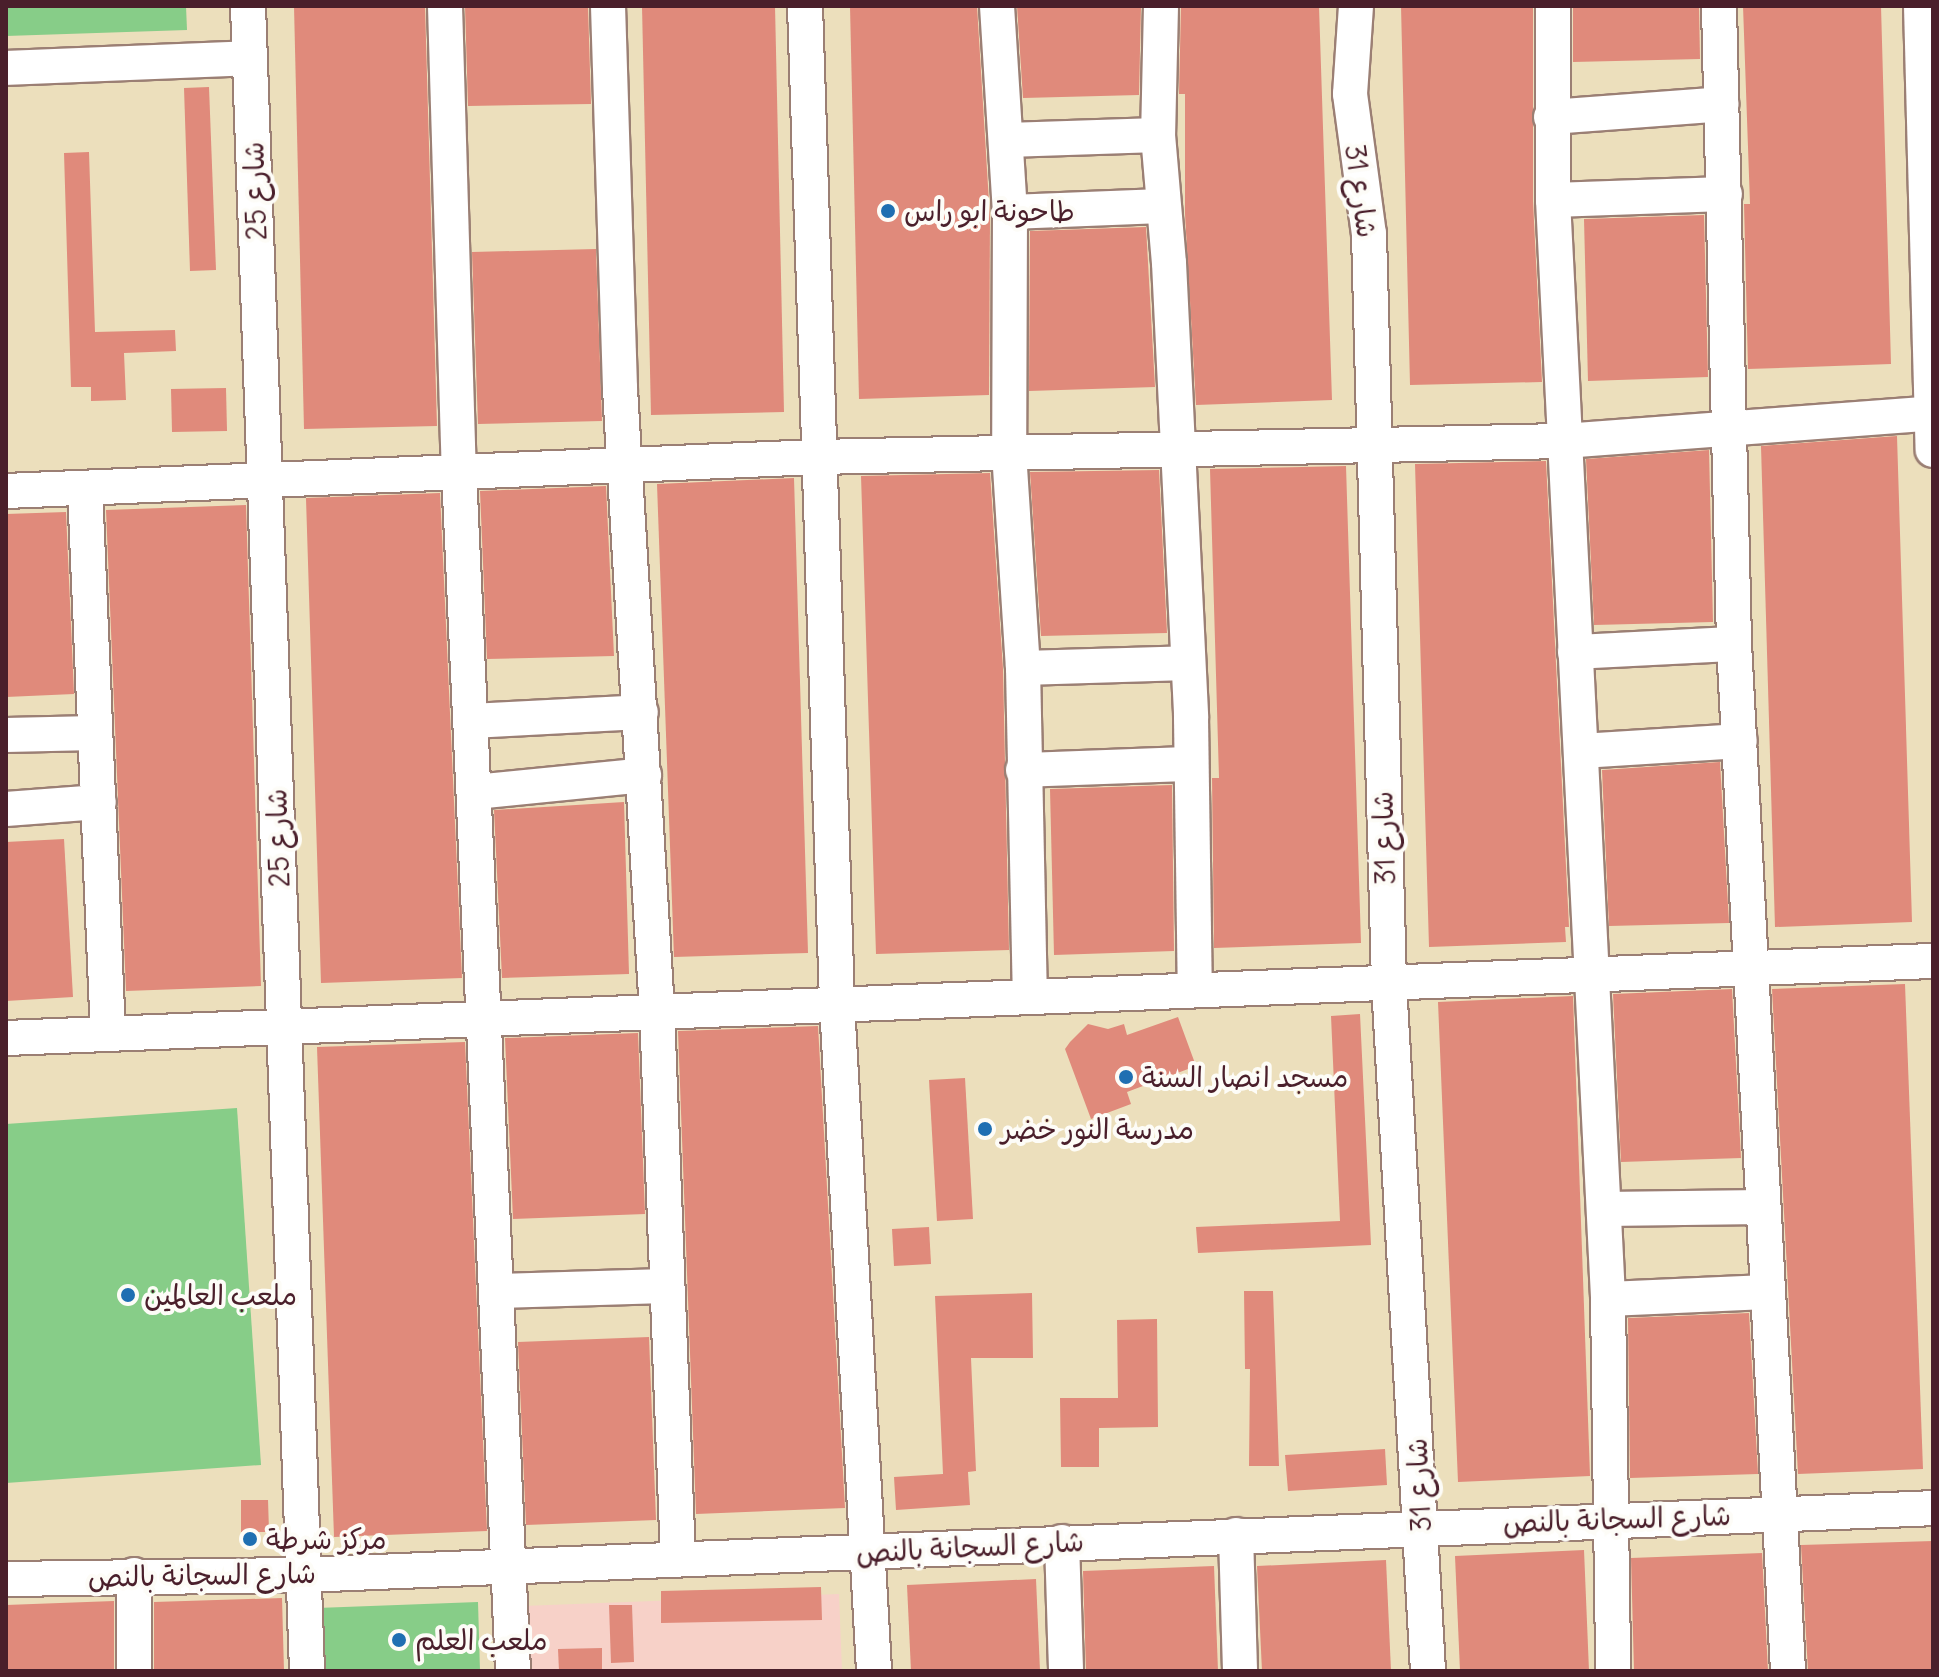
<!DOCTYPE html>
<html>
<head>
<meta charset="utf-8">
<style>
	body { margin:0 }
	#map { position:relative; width:1939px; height:1677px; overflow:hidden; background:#ecdfbc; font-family:Delius,"Playpen Sans Arabic",sans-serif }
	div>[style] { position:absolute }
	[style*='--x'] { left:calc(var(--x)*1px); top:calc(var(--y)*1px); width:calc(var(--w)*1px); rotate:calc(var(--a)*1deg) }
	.built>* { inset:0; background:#f7d1c8 }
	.green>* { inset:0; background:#87cd88 }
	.building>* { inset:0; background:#e08a7b }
	.roads { filter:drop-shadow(2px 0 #9b7f74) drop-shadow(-2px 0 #9b7f74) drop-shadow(0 2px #9b7f74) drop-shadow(0 -2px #9b7f74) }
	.minor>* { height:34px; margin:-17px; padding:0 17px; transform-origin:17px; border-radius:17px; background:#fff }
	.dots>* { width:22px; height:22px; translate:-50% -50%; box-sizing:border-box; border:4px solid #fdfcf7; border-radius:50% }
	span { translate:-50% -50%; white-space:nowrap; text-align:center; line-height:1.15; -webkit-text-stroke:8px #fdfcf7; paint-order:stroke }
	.street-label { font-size:28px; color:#4a1f2b }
	.poi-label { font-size:28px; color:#4a1f2b }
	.left { translate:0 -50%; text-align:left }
	.frame { position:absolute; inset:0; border:8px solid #4a1f2b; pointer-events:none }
</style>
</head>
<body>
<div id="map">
	<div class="built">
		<div style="clip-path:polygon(839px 1594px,842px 1671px,525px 1671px,523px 1606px)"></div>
	</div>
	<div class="green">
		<div style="clip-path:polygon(6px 6px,186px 6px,187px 30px,6px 36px)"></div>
		<div style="clip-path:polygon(237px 1108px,261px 1465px,6px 1483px,6px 1124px)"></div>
		<div style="clip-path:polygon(478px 1602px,480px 1671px,320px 1671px,317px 1608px)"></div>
	</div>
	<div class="building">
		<div style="clip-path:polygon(294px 6px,425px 6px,437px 426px,304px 429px)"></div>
		<div style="clip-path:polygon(465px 6px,588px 6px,591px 104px,468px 106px)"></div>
		<div style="clip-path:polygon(642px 6px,775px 6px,784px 412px,651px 415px)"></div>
		<div style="clip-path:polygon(850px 6px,977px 6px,990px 219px,989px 395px,859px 399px)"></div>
		<div style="clip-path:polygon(1017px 6px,1141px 6px,1139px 95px,1023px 98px)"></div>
		<div style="clip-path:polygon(1181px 6px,1319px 6px,1332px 400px,1196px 405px,1185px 214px,1185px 94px,1179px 94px)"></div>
		<div style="clip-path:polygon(1401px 6px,1533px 6px,1533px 201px,1542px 382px,1410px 385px)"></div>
		<div style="clip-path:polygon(1573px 6px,1699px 6px,1700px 59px,1573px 62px)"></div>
		<div style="clip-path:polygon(1743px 6px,1881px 6px,1891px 364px,1748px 369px,1744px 204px,1750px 204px)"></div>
		<div style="clip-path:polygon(209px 87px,216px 270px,190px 271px,184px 88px)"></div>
		<div style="clip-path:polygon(89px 152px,95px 332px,175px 330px,176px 351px,124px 353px,126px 400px,91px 401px,91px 387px,71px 387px,64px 153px)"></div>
		<div style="clip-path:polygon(1704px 215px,1708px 377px,1588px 381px,1584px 219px)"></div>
		<div style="clip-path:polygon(1146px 227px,1155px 387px,1029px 391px,1030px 231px)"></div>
		<div style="clip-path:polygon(596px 249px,602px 421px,478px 424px,472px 252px)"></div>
		<div style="clip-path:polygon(226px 388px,227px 431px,172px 432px,171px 389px)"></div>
		<div style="clip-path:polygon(1897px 436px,1912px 922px,1775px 927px,1761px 446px)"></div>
		<div style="clip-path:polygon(1709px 450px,1713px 622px,1594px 625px,1586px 459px)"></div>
		<div style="clip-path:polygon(1546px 461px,1569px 927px,1565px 927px,1566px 942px,1429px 947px,1415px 464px)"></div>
		<div style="clip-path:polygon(1346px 466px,1361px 943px,1214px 948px,1212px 778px,1219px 778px,1210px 469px)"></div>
		<div style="clip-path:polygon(1159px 470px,1167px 633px,1041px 636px,1030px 472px)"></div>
		<div style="clip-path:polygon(990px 473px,1003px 669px,1009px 950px,876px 954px,861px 476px)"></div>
		<div style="clip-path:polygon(794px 478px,808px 953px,674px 957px,657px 484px)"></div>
		<div style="clip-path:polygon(606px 486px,614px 656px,487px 659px,480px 491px)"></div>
		<div style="clip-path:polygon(440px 493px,462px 978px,321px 983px,306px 498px)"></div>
		<div style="clip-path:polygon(246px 505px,261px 986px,126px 991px,106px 510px)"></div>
		<div style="clip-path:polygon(66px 512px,74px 694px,6px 697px,6px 514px)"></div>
		<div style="clip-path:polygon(1720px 762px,1729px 923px,1609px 926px,1602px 770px)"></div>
		<div style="clip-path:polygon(1172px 785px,1174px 951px,1054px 955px,1050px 789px)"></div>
		<div style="clip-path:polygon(624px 802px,629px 974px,502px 978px,494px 810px)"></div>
		<div style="clip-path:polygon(64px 839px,73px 997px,6px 1001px,6px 842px)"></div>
		<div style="clip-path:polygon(1905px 984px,1923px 1469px,1798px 1474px,1772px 989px)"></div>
		<div style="clip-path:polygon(1732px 989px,1741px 1158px,1621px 1162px,1613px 994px)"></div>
		<div style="clip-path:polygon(1573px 996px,1590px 1476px,1458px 1482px,1438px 1002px)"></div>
		<div style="clip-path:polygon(1360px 1014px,1371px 1245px,1198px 1253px,1196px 1227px,1340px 1221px,1331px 1016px)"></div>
		<div style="clip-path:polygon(1178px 1017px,1196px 1066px,1127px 1092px,1131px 1104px,1091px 1119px,1065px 1049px,1070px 1042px,1088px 1024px,1108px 1029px,1124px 1024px,1127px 1035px)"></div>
		<div style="clip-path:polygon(818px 1026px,845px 1508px,696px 1514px,678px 1031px)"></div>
		<div style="clip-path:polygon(638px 1033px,645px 1214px,513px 1219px,505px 1038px)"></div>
		<div style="clip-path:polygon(465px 1042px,487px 1531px,334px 1537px,317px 1047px)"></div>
		<div style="clip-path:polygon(965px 1078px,973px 1219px,937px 1221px,929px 1080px)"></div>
		<div style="clip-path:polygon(929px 1227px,931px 1264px,894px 1266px,892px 1229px)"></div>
		<div style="clip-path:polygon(1244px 1291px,1273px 1291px,1279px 1466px,1249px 1466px,1250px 1369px,1245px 1369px)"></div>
		<div style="clip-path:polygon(1032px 1293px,1033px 1358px,971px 1358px,976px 1471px,968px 1472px,970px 1505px,896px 1510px,894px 1477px,943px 1474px,935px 1296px)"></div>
		<div style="clip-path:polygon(1749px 1313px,1758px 1474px,1630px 1478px,1628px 1318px)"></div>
		<div style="clip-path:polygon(1157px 1319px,1158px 1427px,1099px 1428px,1099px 1467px,1061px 1467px,1060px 1398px,1118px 1398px,1117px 1320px)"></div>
		<div style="clip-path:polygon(649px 1337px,656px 1520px,526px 1525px,518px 1342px)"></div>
		<div style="clip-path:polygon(1385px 1449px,1387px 1485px,1288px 1491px,1285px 1455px)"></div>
		<div style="clip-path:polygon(241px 1500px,268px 1500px,269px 1532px,241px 1532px)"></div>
		<div style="clip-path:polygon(1933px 1541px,1933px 1671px,1808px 1671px,1801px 1545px)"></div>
		<div style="clip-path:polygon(1584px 1550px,1589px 1671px,1460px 1671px,1455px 1556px)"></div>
		<div style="clip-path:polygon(1762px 1553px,1768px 1671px,1634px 1671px,1631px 1558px)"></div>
		<div style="clip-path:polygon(1386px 1560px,1391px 1671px,1262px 1671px,1257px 1566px)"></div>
		<div style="clip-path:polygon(1214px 1566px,1218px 1671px,1086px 1671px,1083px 1571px)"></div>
		<div style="clip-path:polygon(1036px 1579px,1040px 1671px,911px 1671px,907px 1585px)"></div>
		<div style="clip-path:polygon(821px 1587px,822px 1620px,661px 1623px,661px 1591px)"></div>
		<div style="clip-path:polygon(282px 1598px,284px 1671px,154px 1671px,154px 1602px)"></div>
		<div style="clip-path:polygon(114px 1601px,114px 1671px,6px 1671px,6px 1605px)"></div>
		<div style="clip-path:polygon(609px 1605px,632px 1605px,634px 1662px,611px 1663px)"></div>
		<div style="clip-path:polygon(602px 1648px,602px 1671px,559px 1671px,558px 1649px)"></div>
	</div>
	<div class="roads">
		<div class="minor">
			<div style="--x:248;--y:6;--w:1666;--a:87.97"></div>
			<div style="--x:445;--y:6;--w:466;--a:88.3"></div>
			<div style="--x:459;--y:472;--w:1200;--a:87.42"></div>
			<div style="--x:608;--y:6;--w:383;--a:88.2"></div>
			<div style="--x:620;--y:389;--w:624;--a:86.6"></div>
			<div style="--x:657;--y:1012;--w:547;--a:87.8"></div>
			<div style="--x:805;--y:6;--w:999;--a:88.16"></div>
			<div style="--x:837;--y:1004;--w:668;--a:86.82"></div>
			<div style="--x:997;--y:6;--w:206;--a:86.4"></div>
			<div style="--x:1010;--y:212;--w:240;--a:90.2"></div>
			<div style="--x:1009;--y:452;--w:216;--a:86.3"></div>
			<div style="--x:1023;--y:668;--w:327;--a:88.8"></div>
			<div style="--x:1161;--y:6;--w:129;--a:91.3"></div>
			<div style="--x:1158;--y:135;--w:128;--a:85.1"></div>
			<div style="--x:1169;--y:263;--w:455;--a:87.2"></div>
			<div style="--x:1191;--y:717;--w:271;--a:89.2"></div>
			<div style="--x:1356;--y:6;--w:88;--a:93.9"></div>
			<div style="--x:1350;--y:94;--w:141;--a:82.3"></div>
			<div style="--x:1369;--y:234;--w:750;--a:88.47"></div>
			<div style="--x:1389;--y:984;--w:688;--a:86.75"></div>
			<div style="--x:1553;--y:6;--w:194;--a:90"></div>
			<div style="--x:1553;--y:200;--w:1100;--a:87.13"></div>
			<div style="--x:1608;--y:1299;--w:372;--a:89.2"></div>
			<div style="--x:1719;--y:6;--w:638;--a:88.65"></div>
			<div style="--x:1734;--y:644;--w:1028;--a:86.99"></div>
			<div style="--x:1921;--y:6;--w:444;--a:88.5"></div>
			<div style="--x:6;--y:68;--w:244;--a:-2.3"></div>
			<div style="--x:1551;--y:117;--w:171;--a:-4.3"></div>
			<div style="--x:1007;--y:140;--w:151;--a:-1.9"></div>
			<div style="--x:1553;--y:200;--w:172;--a:-2"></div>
			<div style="--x:1010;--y:212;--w:152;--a:-2.3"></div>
			<div style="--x:85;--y:488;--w:546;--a:87.59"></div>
			<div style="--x:6;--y:491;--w:812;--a:-2.4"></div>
			<div style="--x:817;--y:457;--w:747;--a:-1.23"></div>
			<div style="--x:1564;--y:441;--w:370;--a:-4.3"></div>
			<div style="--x:1575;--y:652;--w:159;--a:-2.9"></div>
			<div style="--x:1023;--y:668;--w:164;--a:-1.7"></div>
			<div style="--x:471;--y:721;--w:170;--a:-3"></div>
			<div style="--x:6;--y:735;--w:89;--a:-1.3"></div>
			<div style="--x:1582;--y:751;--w:158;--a:-3.6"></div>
			<div style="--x:1023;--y:770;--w:167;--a:-2.1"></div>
			<div style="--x:475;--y:792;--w:170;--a:-5.7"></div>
			<div style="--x:6;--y:809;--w:93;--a:-4.3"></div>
			<div style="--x:6;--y:1038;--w:1929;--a:-2.29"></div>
			<div style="--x:1604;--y:1209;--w:159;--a:-0.7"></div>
			<div style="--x:499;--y:1291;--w:166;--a:-1.7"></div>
			<div style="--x:1608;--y:1299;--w:159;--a:-2.5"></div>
			<div style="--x:1236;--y:1535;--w:136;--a:88.3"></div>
			<div style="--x:1062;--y:1542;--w:129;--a:88.2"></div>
			<div style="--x:134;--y:1575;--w:96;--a:90"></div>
			<div style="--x:6;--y:1579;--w:297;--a:-0.8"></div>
			<div style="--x:303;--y:1575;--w:1631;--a:-2.35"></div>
		</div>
	</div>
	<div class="dots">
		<div style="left:888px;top:211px;background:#1f6fb2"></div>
		<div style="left:1126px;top:1077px;background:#1f6fb2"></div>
		<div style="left:985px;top:1129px;background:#1f6fb2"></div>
		<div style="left:128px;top:1295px;background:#1f6fb2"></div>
		<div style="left:250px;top:1539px;background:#1f6fb2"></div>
		<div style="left:399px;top:1640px;background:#1f6fb2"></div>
	</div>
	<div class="street-label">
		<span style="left:255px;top:191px;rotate:-92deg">شارع 25</span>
		<span style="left:1361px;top:191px;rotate:82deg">شارع 31</span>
		<span style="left:278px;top:838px;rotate:-92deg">شارع 25</span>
		<span style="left:1384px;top:838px;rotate:-92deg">شارع 31</span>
		<span style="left:1419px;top:1485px;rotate:-93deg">شارع 31</span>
		<span style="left:1617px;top:1519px;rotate:-2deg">شارع السجانة بالنص</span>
		<span style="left:970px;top:1547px;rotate:-3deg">شارع السجانة بالنص</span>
		<span style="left:202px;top:1575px;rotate:-1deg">شارع السجانة بالنص</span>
	</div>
	<div class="poi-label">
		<span class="left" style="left:904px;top:211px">طاحونة ابو راس</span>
		<span class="left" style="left:1142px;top:1077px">مسجد انصار السنة</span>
		<span class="left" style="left:1001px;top:1129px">مدرسة النور خضر</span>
		<span class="left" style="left:144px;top:1295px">ملعب العالمين</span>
		<span class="left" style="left:266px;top:1539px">مركز شرطة</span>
		<span class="left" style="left:415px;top:1640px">ملعب العلم</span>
	</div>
	<div class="frame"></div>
</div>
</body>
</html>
